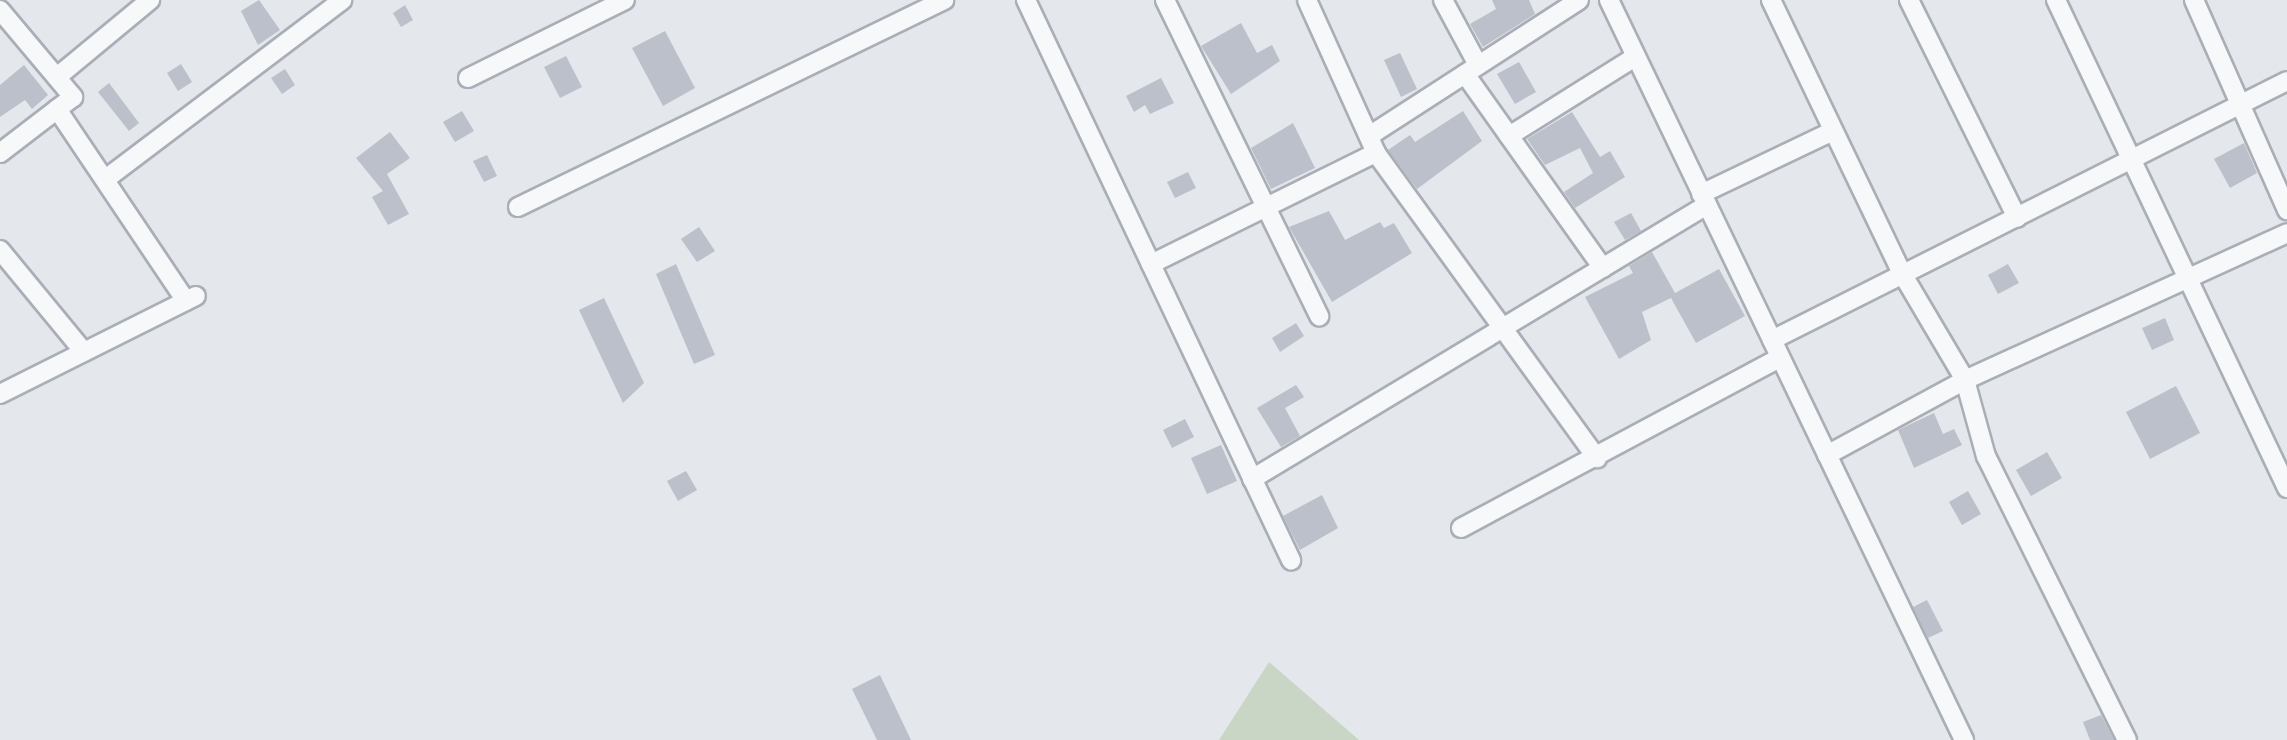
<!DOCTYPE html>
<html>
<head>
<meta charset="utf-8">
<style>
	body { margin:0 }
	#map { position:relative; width:2287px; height:740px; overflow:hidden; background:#e4e7ec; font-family:"Open Sans",sans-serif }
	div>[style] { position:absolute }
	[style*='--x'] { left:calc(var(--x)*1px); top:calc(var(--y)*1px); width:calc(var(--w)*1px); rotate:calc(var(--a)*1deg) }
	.green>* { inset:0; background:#c9d6c5 }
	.building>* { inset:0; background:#bbc0ca }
	.roads { filter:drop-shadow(2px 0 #a9aeb7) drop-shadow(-2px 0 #a9aeb7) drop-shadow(0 2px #a9aeb7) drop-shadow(0 -2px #a9aeb7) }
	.minor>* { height:18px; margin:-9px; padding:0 9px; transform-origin:9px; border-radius:9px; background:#f7f8fa }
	span { translate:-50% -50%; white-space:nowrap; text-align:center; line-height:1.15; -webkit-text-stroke:6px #f4f6f9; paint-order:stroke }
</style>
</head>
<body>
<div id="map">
	<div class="green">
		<div style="clip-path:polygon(1269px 662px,1359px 740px,1219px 740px)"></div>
	</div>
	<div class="building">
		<div style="clip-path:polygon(259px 0,280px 30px,258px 45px,241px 11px)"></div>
		<div style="clip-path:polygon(1492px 0,1529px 0,1535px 14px,1483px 47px,1470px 24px,1496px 9px)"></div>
		<div style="clip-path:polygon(405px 5px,413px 20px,401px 27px,393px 13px)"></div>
		<div style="clip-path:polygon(1241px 23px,1257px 53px,1272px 45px,1280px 61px,1231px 94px,1201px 46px)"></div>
		<div style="clip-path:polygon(665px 31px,695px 88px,663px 106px,632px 48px)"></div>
		<div style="clip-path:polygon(1400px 53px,1417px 89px,1401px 97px,1384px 60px)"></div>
		<div style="clip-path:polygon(566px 56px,582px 87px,560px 98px,544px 67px)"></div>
		<div style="clip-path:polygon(1519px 62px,1536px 92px,1515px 104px,1497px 74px)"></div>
		<div style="clip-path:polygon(181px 64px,192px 82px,178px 91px,167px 73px)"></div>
		<div style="clip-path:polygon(24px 65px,48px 95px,32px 109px,25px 100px,0 117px,0 85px)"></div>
		<div style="clip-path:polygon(285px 69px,295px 85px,282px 94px,271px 78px)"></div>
		<div style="clip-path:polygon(1161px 78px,1174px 103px,1150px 114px,1145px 105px,1134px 112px,1126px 96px)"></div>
		<div style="clip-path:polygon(109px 83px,139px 123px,129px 131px,98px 92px)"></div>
		<div style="clip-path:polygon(462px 111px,474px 131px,455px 142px,443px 122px)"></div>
		<div style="clip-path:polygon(1463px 111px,1482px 141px,1417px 189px,1388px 150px,1410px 135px,1415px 142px)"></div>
		<div style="clip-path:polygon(1572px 112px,1600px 157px,1610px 151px,1625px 177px,1575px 208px,1564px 192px,1593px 173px,1580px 148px,1545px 165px,1527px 139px)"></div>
		<div style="clip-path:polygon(1293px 123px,1315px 168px,1271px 189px,1251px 148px)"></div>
		<div style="clip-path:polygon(390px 132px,410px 158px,387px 174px,409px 214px,388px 225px,372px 197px,383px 191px,356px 158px)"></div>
		<div style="clip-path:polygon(2244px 143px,2257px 173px,2230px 188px,2214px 159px)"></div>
		<div style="clip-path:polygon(487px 155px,497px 176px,484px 182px,473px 161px)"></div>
		<div style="clip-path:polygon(1188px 172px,1196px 188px,1175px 198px,1167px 182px)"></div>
		<div style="clip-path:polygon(1329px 211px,1345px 240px,1380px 222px,1384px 228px,1394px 223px,1412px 253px,1332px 302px,1289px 227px)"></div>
		<div style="clip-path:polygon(1631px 213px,1641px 231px,1625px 240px,1614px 222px)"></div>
		<div style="clip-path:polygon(699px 227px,715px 251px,697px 262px,681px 239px)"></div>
		<div style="clip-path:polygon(1652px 252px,1675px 293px,1719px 269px,1745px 316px,1696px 343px,1671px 298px,1642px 312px,1651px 340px,1619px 359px,1585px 297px,1633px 273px,1629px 266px)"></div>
		<div style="clip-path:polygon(676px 264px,715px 355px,694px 364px,656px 274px)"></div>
		<div style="clip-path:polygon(2008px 264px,2019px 283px,1998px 294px,1988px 275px)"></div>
		<div style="clip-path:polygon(604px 298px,644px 383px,623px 403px,579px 310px)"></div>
		<div style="clip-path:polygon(2165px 318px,2174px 340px,2152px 350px,2142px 328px)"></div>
		<div style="clip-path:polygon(1296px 323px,1304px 336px,1280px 352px,1272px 338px)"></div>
		<div style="clip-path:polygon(1296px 385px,1304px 397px,1285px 408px,1300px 436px,1281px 447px,1257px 408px)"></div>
		<div style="clip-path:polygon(2176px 386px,2200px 433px,2150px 459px,2126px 412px)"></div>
		<div style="clip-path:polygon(1934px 413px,1943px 434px,1954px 429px,1962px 445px,1914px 468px,1898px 430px)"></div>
		<div style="clip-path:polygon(1185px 419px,1194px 437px,1172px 448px,1163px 430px)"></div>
		<div style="clip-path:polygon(1221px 445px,1237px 481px,1207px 494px,1191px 458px)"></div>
		<div style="clip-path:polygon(2047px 452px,2062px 478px,2031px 496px,2016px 470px)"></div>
		<div style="clip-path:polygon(686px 471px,697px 490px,678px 501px,667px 481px)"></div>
		<div style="clip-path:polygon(1968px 491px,1981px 514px,1962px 525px,1949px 502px)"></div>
		<div style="clip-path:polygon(1322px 495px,1338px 528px,1300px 550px,1283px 516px)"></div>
		<div style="clip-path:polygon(1927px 600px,1943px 631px,1928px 638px,1913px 607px)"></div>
		<div style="clip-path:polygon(880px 675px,911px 740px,877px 740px,852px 689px)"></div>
		<div style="clip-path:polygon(2101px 715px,2114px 740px,2090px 740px,2083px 722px)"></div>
	</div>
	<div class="roads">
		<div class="minor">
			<div style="--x:1026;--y:0;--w:620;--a:64.68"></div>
			<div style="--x:1165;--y:0;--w:352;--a:64"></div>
			<div style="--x:1307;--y:0;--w:168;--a:65.7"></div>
			<div style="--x:1376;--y:153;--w:377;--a:54.1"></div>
			<div style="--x:1443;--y:0;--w:74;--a:61.7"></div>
			<div style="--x:1609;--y:0;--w:821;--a:64.37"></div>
			<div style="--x:1771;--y:0;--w:305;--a:64.4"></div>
			<div style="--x:1903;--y:275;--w:122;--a:59.4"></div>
			<div style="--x:1965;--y:380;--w:79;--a:74.6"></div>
			<div style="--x:1986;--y:456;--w:317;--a:63.6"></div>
			<div style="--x:1909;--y:0;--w:243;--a:63.6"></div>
			<div style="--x:2056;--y:0;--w:540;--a:64.67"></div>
			<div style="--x:2194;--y:0;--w:230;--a:66.1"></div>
			<div style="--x:0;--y:10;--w:114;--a:50"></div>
			<div style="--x:73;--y:97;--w:92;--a:142.5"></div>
			<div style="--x:1465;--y:74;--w:238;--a:54.6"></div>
			<div style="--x:57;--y:77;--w:121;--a:-39.6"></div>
			<div style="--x:468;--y:78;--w:175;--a:-26.4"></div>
			<div style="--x:57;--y:109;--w:231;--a:56.1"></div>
			<div style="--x:1369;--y:136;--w:250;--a:-32.9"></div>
			<div style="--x:1509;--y:136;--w:149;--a:-32.1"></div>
			<div style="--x:107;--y:178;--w:295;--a:-37.1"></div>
			<div style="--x:1701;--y:194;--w:146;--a:-25.5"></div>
			<div style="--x:518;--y:207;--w:474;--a:-25.9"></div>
			<div style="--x:0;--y:250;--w:132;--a:50.5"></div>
			<div style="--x:1151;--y:264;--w:251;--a:-26.3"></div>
			<div style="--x:1772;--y:340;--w:576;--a:-26.7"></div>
			<div style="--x:0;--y:394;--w:219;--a:-26.6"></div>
			<div style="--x:1827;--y:455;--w:157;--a:-28.5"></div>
			<div style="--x:1965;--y:380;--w:354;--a:-24.5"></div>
			<div style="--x:1252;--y:479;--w:531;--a:-31.06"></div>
			<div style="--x:1461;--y:528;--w:361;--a:-28.1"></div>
		</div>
	</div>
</div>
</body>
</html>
